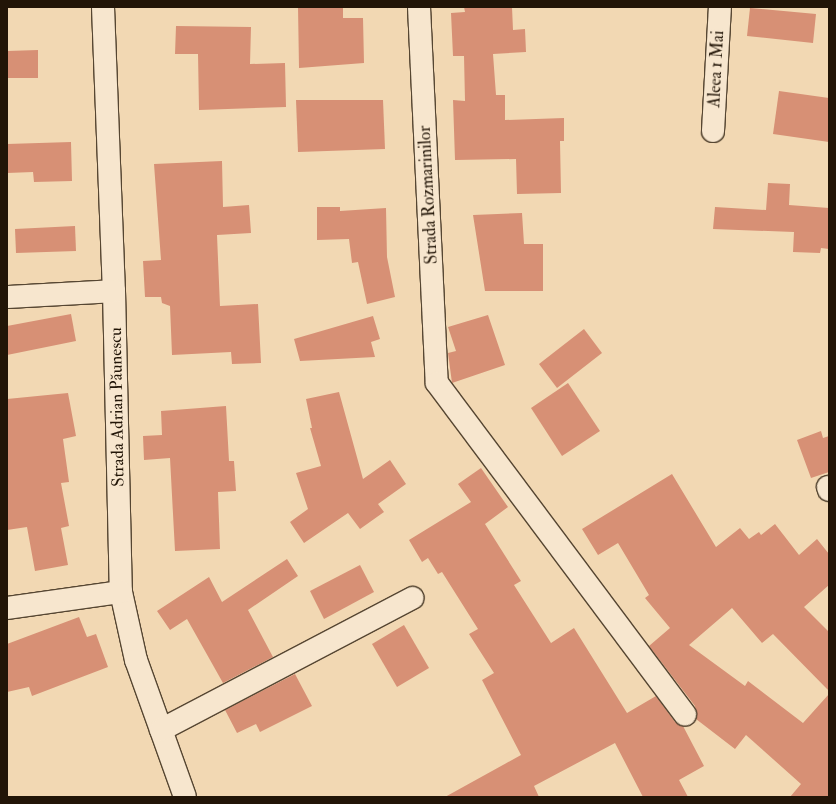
<!DOCTYPE html>
<html>
<head>
<meta charset="utf-8">
<style>
	body { margin:0 }
	#map { position:relative; width:836px; height:804px; overflow:hidden; background:#f2d8b3; font-family:"IM FELL Double Pica",serif }
	div>[style] { position:absolute }
	[style*='--x'] { left:calc(var(--x)*1px); top:calc(var(--y)*1px); width:calc(var(--w)*1px); rotate:calc(var(--a)*1deg) }
	.building>* { inset:0; background:#d79075 }
	.roads { filter:drop-shadow(1px 0 #564632) drop-shadow(-1px 0 #564632) drop-shadow(0 1px #564632) drop-shadow(0 -1px #564632) }
	.minor>* { height:22px; margin:-11px; padding:0 11px; transform-origin:11px; border-radius:11px; background:#f7e6ce }
	span { translate:-50% -50%; white-space:nowrap; text-align:center; line-height:1.15; -webkit-text-stroke:3.5px #f7e6ce; paint-order:stroke }
	.street-label { font-size:17px; color:#221507 }
	.frame { position:absolute; inset:0; border:8px solid #221507; pointer-events:none }
</style>
</head>
<body>
<div id="map">
	<div class="building">
		<div style="clip-path:polygon(298px 7px,343px 7px,343px 18px,363px 18px,364px 63px,299px 68px)"></div>
		<div style="clip-path:polygon(464px 7px,512px 7px,513px 30px,525px 29px,526px 52px,493px 54px,496px 95px,505px 95px,505px 120px,564px 118px,564px 141px,560px 141px,561px 193px,517px 194px,516px 159px,455px 160px,453px 100px,465px 101px,464px 56px,453px 56px,451px 13px,465px 12px)"></div>
		<div style="clip-path:polygon(750px 8px,816px 14px,813px 43px,747px 36px)"></div>
		<div style="clip-path:polygon(176px 26px,251px 27px,250px 64px,285px 63px,286px 107px,199px 110px,198px 54px,175px 54px)"></div>
		<div style="clip-path:polygon(38px 50px,38px 78px,7px 78px,7px 51px)"></div>
		<div style="clip-path:polygon(779px 91px,829px 98px,829px 142px,773px 134px)"></div>
		<div style="clip-path:polygon(296px 100px,383px 100px,385px 149px,298px 152px)"></div>
		<div style="clip-path:polygon(71px 142px,72px 181px,34px 182px,33px 172px,7px 173px,7px 144px)"></div>
		<div style="clip-path:polygon(222px 161px,223px 207px,249px 205px,251px 233px,217px 235px,220px 306px,258px 304px,261px 363px,232px 364px,231px 352px,172px 355px,170px 306px,162px 303px,161px 297px,145px 297px,143px 261px,161px 260px,154px 164px)"></div>
		<div style="clip-path:polygon(768px 183px,790px 184px,789px 205px,829px 208px,829px 249px,821px 248px,820px 253px,793px 252px,794px 232px,713px 229px,715px 207px,766px 210px)"></div>
		<div style="clip-path:polygon(317px 207px,340px 207px,340px 211px,386px 208px,387px 257px,395px 297px,367px 304px,358px 262px,352px 263px,349px 239px,317px 240px)"></div>
		<div style="clip-path:polygon(522px 213px,524px 244px,543px 244px,543px 291px,485px 291px,473px 215px)"></div>
		<div style="clip-path:polygon(75px 226px,76px 251px,16px 253px,15px 229px)"></div>
		<div style="clip-path:polygon(71px 314px,76px 341px,7px 355px,7px 326px)"></div>
		<div style="clip-path:polygon(488px 315px,505px 365px,452px 383px,448px 353px,456px 351px,448px 327px)"></div>
		<div style="clip-path:polygon(373px 316px,380px 339px,371px 342px,375px 357px,300px 361px,294px 339px)"></div>
		<div style="clip-path:polygon(584px 329px,602px 353px,557px 388px,539px 364px)"></div>
		<div style="clip-path:polygon(568px 383px,600px 431px,562px 456px,531px 408px)"></div>
		<div style="clip-path:polygon(339px 392px,363px 479px,390px 460px,406px 484px,378px 504px,384px 512px,360px 529px,348px 513px,304px 543px,290px 522px,308px 509px,296px 473px,321px 466px,310px 428px,312px 428px,306px 399px)"></div>
		<div style="clip-path:polygon(68px 393px,76px 436px,63px 439px,69px 482px,61px 483px,69px 526px,61px 528px,68px 565px,35px 571px,27px 527px,7px 530px,7px 399px)"></div>
		<div style="clip-path:polygon(226px 406px,229px 461px,234px 461px,236px 491px,218px 492px,220px 549px,175px 551px,170px 458px,144px 460px,143px 436px,162px 435px,161px 411px)"></div>
		<div style="clip-path:polygon(821px 431px,823px 438px,829px 436px,829px 472px,811px 478px,797px 440px)"></div>
		<div style="clip-path:polygon(481px 468px,508px 507px,485px 524px,521px 581px,514px 585px,551px 643px,574px 628px,627px 713px,656px 696px,675px 722px,683px 726px,704px 766px,679px 780px,688px 797px,643px 797px,615px 743px,534px 786px,539px 797px,445px 797px,521px 755px,482px 680px,494px 673px,469px 634px,478px 629px,442px 572px,438px 574px,428px 558px,422px 562px,409px 540px,471px 502px,458px 484px)"></div>
		<div style="clip-path:polygon(672px 474px,716px 547px,740px 528px,749px 539px,759px 532px,761px 535px,775px 524px,799px 555px,817px 539px,829px 554px,829px 585px,804px 607px,829px 632px,829px 691px,773px 634px,762px 643px,732px 608px,689px 645px,745px 686px,748px 681px,803px 723px,829px 694px,829px 797px,790px 797px,801px 784px,746px 735px,735px 749px,696px 719px,695px 706px,649px 646px,670px 628px,645px 598px,649px 595px,618px 543px,598px 555px,582px 529px)"></div>
		<div style="clip-path:polygon(287px 559px,298px 576px,248px 610px,273px 657px,223px 683px,187px 619px,170px 630px,157px 611px,209px 577px,222px 602px)"></div>
		<div style="clip-path:polygon(360px 565px,374px 592px,324px 619px,310px 591px)"></div>
		<div style="clip-path:polygon(79px 617px,87px 637px,96px 634px,108px 667px,32px 696px,29px 687px,7px 692px,7px 644px)"></div>
		<div style="clip-path:polygon(404px 625px,429px 668px,397px 687px,372px 644px)"></div>
		<div style="clip-path:polygon(295px 674px,312px 706px,260px 732px,256px 724px,237px 733px,225px 710px)"></div>
	</div>
	<div class="roads">
		<div class="minor">
			<div style="--x:103;--y:7;--w:284;--a:87.8"></div>
			<div style="--x:114;--y:291;--w:301;--a:88.7"></div>
			<div style="--x:121;--y:592;--w:70;--a:77.6"></div>
			<div style="--x:136;--y:660;--w:145;--a:70.3"></div>
			<div style="--x:419;--y:7;--w:376;--a:87.3"></div>
			<div style="--x:437;--y:383;--w:414;--a:53.2"></div>
			<div style="--x:713;--y:131;--w:124;--a:-86.8"></div>
			<div style="--x:7;--y:297;--w:107;--a:-3.2"></div>
			<div style="--x:828;--y:487;--w:3;--a:72"></div>
			<div style="--x:7;--y:608;--w:115;--a:-8"></div>
			<div style="--x:161;--y:730;--w:284;--a:-27.7"></div>
		</div>
	</div>
	<div class="street-label">
		<span style="left:716px;top:69px;rotate:-87deg">Aleea 1 Mai</span>
		<span style="left:428px;top:195px;rotate:-93deg">Strada Rozmarinilor</span>
		<span style="left:117px;top:407px;rotate:-91deg">Strada Adrian Păunescu</span>
	</div>
	<div class="frame"></div>
</div>
</body>
</html>
